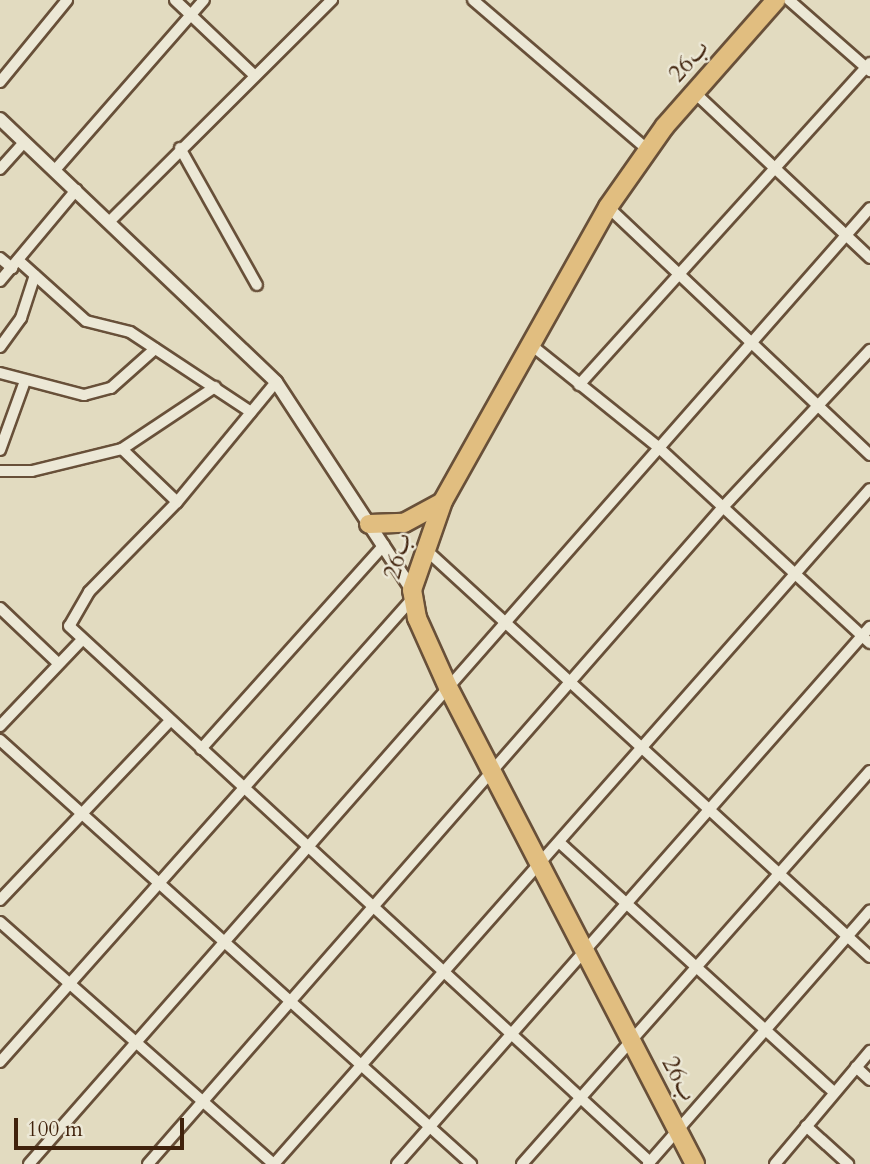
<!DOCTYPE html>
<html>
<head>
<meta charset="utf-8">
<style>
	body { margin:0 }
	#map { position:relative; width:870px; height:1164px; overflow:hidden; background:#e2dbc0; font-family:Cardo,Amiri,serif }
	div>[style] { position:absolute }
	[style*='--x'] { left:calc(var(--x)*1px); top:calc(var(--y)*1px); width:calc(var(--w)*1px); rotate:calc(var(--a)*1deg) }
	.roads { filter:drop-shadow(2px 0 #685039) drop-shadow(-2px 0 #685039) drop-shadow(0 2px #685039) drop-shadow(0 -2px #685039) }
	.minor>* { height:10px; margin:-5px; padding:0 5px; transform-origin:5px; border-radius:5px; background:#ece8d6 }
	.tertiary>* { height:12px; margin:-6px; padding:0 6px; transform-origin:6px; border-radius:6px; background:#ece8d6 }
	.trunk>* { height:18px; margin:-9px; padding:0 9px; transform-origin:9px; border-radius:9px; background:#e1be80 }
	span { translate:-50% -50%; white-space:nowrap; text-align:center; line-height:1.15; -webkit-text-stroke:5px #ece8d6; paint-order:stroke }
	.street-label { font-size:24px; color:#40220c }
	.scale { position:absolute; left:14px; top:1118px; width:170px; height:32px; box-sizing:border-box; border:4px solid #40220c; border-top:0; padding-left:9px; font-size:21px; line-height:24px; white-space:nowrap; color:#40220c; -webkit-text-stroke:5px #ece8d6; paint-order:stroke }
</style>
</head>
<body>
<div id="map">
	<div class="roads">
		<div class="minor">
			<div style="--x:175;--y:0;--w:108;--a:43.5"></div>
			<div style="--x:473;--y:0;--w:229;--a:40.6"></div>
			<div style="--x:789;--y:0;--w:108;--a:41.2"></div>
			<div style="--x:0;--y:82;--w:106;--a:-50.7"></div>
			<div style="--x:694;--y:92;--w:242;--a:43.3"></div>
			<div style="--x:180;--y:148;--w:157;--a:60.7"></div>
			<div style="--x:0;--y:169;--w:36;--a:-48"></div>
			<div style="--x:55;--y:170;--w:226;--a:-48.8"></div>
			<div style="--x:608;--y:207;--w:361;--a:43.4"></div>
			<div style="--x:109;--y:222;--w:315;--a:-44.9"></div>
			<div style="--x:0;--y:258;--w:16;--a:40"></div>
			<div style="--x:18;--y:260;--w:91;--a:41.9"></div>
			<div style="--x:86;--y:321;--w:45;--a:14"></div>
			<div style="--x:130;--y:332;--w:145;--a:33.5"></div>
			<div style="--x:0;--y:281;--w:119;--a:-50.1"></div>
			<div style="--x:530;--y:344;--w:163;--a:38.8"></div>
			<div style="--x:657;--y:446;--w:290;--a:42.8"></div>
			<div style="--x:0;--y:347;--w:36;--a:-54"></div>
			<div style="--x:21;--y:318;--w:45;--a:-72"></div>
			<div style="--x:0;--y:373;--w:87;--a:14.7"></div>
			<div style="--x:84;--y:395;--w:28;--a:-15"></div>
			<div style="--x:111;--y:388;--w:59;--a:-41.6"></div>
			<div style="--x:276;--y:382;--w:156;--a:129.5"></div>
			<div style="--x:177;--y:502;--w:126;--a:134.4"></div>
			<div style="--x:89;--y:592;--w:39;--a:120"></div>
			<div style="--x:69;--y:626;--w:790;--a:42.69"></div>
			<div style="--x:579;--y:385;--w:434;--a:-47.9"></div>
			<div style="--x:122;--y:449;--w:76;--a:43.9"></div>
			<div style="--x:0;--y:450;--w:73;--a:-70.1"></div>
			<div style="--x:0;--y:471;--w:32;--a:0"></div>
			<div style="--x:32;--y:471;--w:93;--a:-13.7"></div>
			<div style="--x:122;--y:449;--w:112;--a:-33.7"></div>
			<div style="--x:424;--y:548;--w:605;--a:42.52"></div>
			<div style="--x:0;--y:608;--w:80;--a:43.5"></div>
			<div style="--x:0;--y:726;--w:117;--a:-46.4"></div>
			<div style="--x:0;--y:740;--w:634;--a:41.99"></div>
			<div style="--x:201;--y:749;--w:274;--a:-48.1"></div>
			<div style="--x:560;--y:843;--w:370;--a:42.3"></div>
			<div style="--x:0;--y:900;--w:245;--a:-46.5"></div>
			<div style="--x:0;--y:922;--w:366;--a:41.5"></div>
			<div style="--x:0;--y:1062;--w:621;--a:-48.33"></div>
			<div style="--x:856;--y:1067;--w:19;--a:43"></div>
			<div style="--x:806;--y:1126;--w:57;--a:42.1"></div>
			<div style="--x:29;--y:1164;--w:1273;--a:-48.66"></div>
			<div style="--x:148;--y:1164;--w:874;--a:-48.8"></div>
			<div style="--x:724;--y:506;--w:214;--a:-46.9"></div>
			<div style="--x:274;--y:1164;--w:900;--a:-48.56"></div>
			<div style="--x:397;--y:1164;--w:716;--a:-48.63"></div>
			<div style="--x:522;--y:1164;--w:525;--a:-48.48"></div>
			<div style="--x:648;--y:1164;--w:337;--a:-48.8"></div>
			<div style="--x:775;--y:1164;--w:148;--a:-49.9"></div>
		</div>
		<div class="tertiary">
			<div style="--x:0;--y:119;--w:381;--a:43.6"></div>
			<div style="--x:276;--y:382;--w:249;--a:56.8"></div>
		</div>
		<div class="trunk">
			<div style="--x:369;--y:524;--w:35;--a:-2"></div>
			<div style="--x:404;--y:523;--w:42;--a:-28.4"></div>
			<div style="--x:695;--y:1164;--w:537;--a:-117.38"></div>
			<div style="--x:448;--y:687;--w:76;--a:-114.2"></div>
			<div style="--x:417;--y:618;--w:28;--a:-100"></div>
			<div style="--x:412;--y:590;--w:94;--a:-70.8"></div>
			<div style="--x:443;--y:501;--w:337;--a:-60.7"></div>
			<div style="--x:608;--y:207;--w:99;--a:-54.9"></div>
			<div style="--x:665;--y:126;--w:168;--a:-48.6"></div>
		</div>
	</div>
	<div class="street-label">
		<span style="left:689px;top:61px;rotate:-49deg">26ب</span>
		<span style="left:398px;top:556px;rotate:-75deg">26ب</span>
		<span style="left:679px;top:1079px;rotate:62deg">26ب</span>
	</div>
	<div class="scale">100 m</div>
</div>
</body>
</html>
